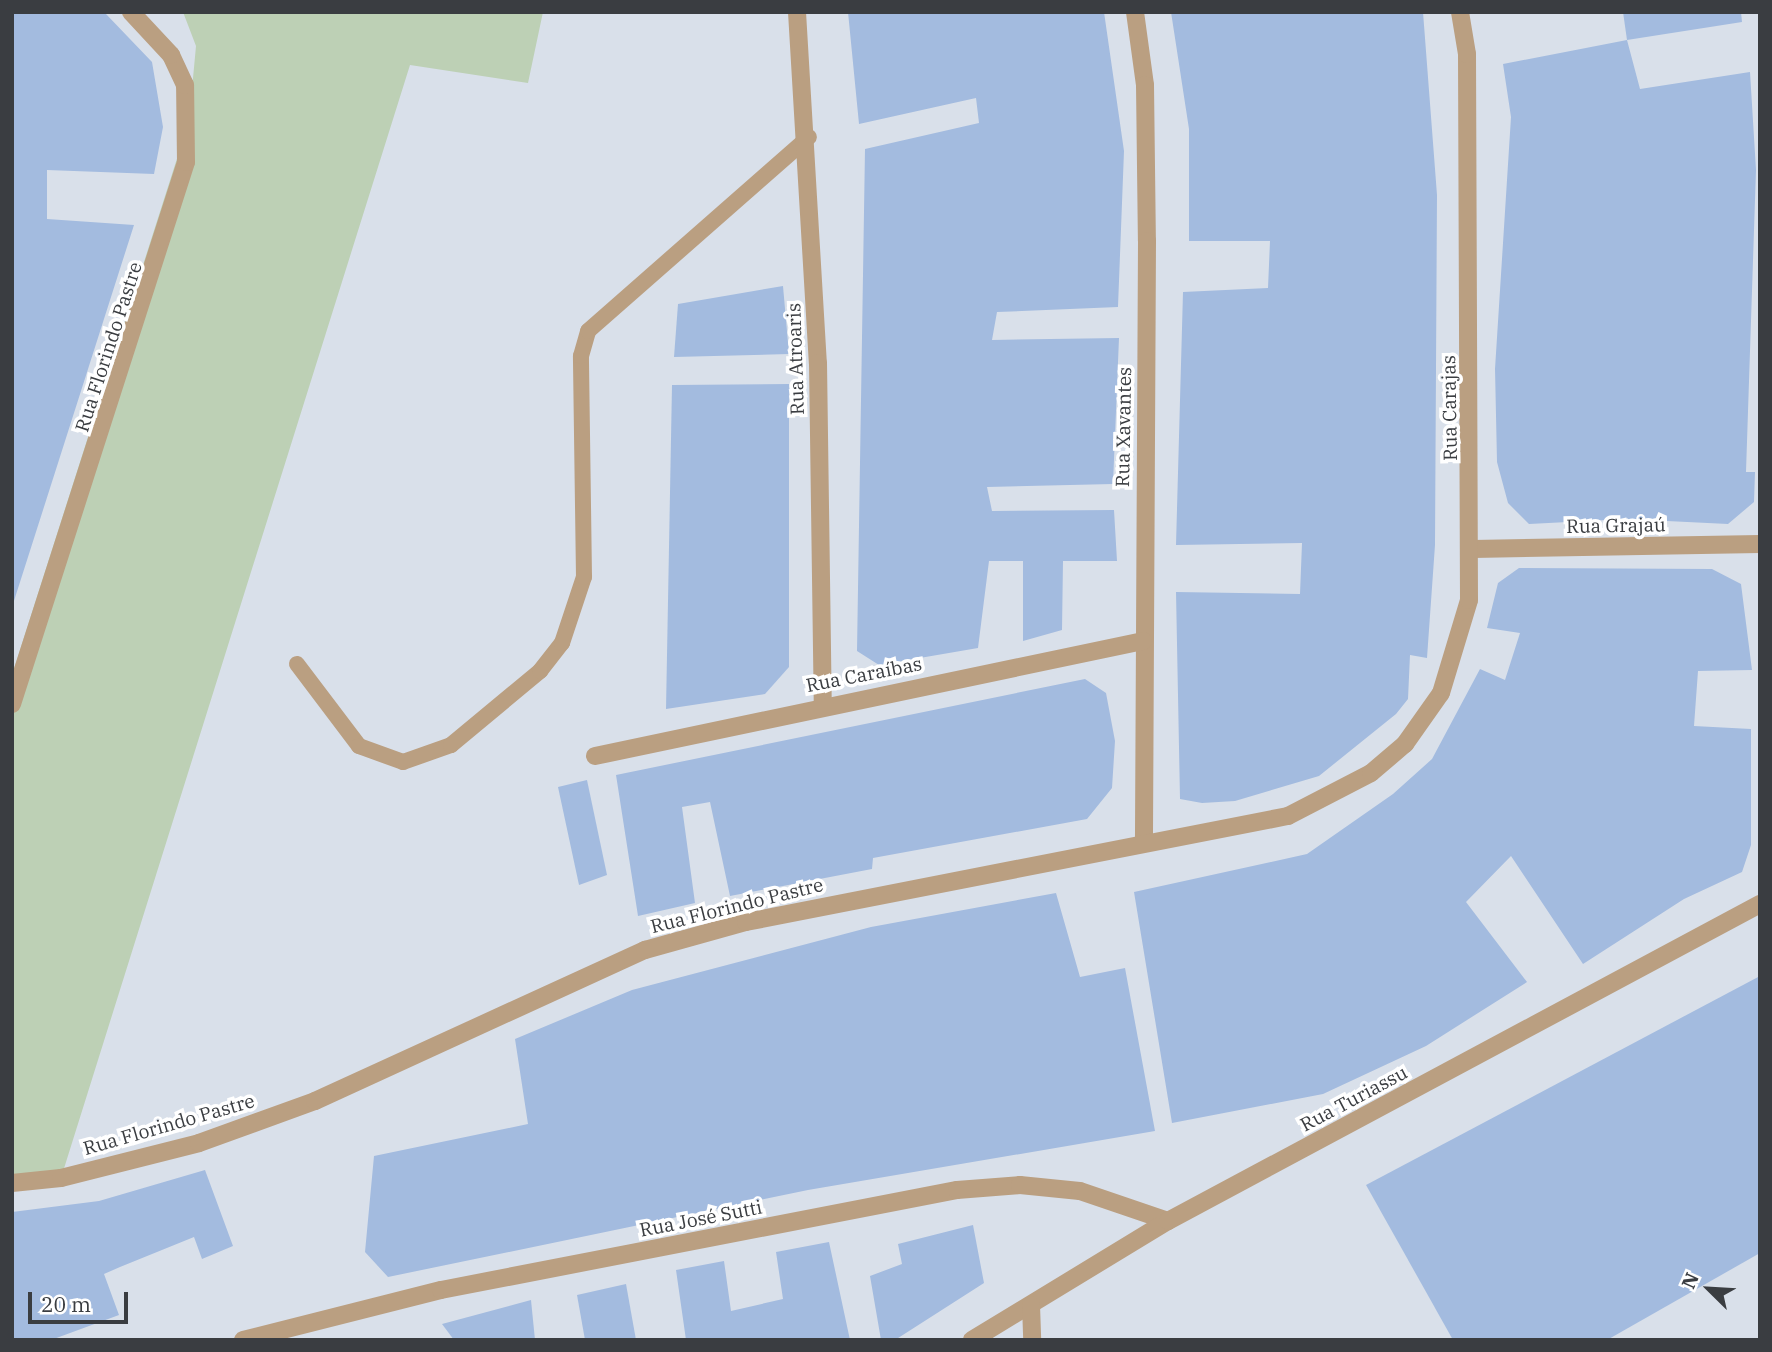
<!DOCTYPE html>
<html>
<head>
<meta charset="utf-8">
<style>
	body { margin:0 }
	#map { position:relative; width:1772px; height:1352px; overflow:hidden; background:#d9e0ea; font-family:"IBM Plex Serif",serif }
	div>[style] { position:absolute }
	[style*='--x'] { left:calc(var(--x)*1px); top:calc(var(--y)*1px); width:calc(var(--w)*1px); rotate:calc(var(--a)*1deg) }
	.green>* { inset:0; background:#bdd0b5 }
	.building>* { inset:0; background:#a3bbdf }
	.service>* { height:16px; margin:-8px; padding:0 8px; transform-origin:8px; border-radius:8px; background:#ba9f81 }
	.minor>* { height:18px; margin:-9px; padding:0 9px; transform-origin:9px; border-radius:9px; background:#ba9f81 }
	.tertiary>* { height:18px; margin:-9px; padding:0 9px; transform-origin:9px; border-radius:9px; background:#ba9f81 }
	span { translate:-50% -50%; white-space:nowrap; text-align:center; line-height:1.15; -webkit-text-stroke:7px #fff; paint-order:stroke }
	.street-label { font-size:19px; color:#3a3d41 }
	.frame { position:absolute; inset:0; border:14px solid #3a3d41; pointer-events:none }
	.north { position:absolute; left:1674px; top:1254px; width:70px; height:70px; -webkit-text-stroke:5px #fff; paint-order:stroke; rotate:294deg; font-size:19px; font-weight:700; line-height:28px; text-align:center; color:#3a3d41 }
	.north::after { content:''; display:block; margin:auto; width:24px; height:32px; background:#3a3d41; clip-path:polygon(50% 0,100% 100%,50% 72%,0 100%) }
	.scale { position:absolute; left:28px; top:1292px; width:100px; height:32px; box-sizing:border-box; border:4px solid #3a3d41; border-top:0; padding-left:9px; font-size:21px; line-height:24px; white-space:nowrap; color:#3a3d41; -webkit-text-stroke:5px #fff; paint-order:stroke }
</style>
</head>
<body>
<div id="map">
	<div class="green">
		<div style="clip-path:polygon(183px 12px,543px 12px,528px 83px,410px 65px,61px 1178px,12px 1178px,12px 675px,189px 121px,196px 46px)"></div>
	</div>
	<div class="building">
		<div style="clip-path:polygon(12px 12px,106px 14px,152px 62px,163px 127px,154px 174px,47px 170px,47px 219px,134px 225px,13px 604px)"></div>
		<div style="clip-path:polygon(848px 12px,1104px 12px,1124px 151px,1118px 307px,997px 312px,992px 340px,1119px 338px,1113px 484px,987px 487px,992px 511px,1114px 510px,1117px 561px,1063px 561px,1062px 630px,1023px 641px,1023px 561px,989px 561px,978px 648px,879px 665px,857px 651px,865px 149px,979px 123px,976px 98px,859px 124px)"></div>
		<div style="clip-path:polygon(1171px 12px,1423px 12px,1437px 195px,1435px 545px,1427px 658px,1410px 655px,1408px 699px,1396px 714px,1319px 776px,1235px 801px,1202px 803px,1180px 799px,1176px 592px,1300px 594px,1302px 543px,1176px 545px,1183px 292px,1268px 288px,1270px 241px,1189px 241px,1189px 129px)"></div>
		<div style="clip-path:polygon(1623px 12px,1741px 12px,1742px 22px,1627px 40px)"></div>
		<div style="clip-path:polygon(1627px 40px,1640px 89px,1750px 72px,1756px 170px,1746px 472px,1755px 472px,1754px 502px,1728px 524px,1626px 519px,1529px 524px,1508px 503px,1497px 462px,1495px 369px,1511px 117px,1503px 64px)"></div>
		<div style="clip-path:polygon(783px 286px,789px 354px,674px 357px,678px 304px)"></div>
		<div style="clip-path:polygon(789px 384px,789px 667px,765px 694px,666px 709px,672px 385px)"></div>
		<div style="clip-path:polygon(1519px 568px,1712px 569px,1741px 584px,1752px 670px,1698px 671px,1694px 726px,1751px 729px,1751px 845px,1742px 872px,1684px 899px,1583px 964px,1511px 856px,1466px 902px,1527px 982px,1426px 1046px,1323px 1094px,1172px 1123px,1134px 892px,1307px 854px,1393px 794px,1432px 759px,1480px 669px,1505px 680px,1520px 633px,1487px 628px,1498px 583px)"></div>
		<div style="clip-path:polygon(1085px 679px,1106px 693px,1115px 741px,1112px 788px,1087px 819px,873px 858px,872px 869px,730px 896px,710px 802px,682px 807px,695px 903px,638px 916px,616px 775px)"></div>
		<div style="clip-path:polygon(587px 780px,607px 875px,579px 885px,558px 787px)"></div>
		<div style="clip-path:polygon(1056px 893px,1080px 977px,1125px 968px,1155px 1131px,808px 1190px,388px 1277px,365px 1252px,374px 1156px,528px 1124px,515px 1039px,632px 990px,871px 927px)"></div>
		<div style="clip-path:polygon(1760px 976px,1760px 1253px,1607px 1340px,1453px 1340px,1366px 1185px)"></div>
		<div style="clip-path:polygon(205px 1170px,233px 1246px,202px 1259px,194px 1237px,120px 1267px,104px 1274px,119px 1315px,51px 1340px,12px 1340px,12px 1212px,99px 1201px)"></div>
		<div style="clip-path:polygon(973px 1225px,984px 1283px,895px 1340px,881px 1340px,870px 1276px,902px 1264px,898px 1244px)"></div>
		<div style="clip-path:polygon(829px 1242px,850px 1340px,686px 1340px,676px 1270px,724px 1261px,731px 1311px,783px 1299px,776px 1252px)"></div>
		<div style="clip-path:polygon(626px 1284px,636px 1340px,585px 1340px,577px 1295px)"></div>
		<div style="clip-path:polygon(531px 1300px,535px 1340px,454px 1340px,442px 1324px)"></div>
	</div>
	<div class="service">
		<div style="--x:297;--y:664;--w:103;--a:52.9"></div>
		<div style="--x:359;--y:746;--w:47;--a:20"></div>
		<div style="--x:403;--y:762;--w:51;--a:-19.5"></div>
		<div style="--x:451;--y:745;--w:116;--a:-39.7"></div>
		<div style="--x:540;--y:671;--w:36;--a:-52"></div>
		<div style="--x:562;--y:643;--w:70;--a:-71.6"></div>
		<div style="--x:584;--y:577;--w:221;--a:-90.8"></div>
		<div style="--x:581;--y:356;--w:26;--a:-74"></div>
		<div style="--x:588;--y:331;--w:294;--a:-41.3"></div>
	</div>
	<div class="minor">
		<div style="--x:797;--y:12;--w:352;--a:86.6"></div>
		<div style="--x:818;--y:363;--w:341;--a:89.2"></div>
		<div style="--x:1135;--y:12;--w:74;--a:82.2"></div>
		<div style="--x:1145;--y:85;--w:156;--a:89.3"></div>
		<div style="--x:1147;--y:241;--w:602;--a:90.29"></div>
		<div style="--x:1473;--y:549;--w:287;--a:-1"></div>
		<div style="--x:12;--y:704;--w:569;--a:-72.2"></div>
		<div style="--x:186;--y:162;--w:77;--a:-90.7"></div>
		<div style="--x:185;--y:85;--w:33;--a:-115"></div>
		<div style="--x:171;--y:55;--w:59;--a:-132.9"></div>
		<div style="--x:595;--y:756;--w:560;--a:-11.85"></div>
		<div style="--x:12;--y:1183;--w:49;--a:-5.8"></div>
		<div style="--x:61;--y:1178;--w:142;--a:-14.2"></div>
		<div style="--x:199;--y:1143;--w:123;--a:-19.9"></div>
		<div style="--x:315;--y:1101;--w:363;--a:-24.6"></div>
		<div style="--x:645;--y:950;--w:105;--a:-15.5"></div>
		<div style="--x:746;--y:922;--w:552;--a:-11.07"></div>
		<div style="--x:1288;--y:816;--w:93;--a:-27.4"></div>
		<div style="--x:1371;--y:773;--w:45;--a:-40.5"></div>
		<div style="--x:1405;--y:744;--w:62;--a:-54.8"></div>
		<div style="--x:1441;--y:693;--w:97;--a:-73.2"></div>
		<div style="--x:1469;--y:600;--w:546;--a:-90.21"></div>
		<div style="--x:1467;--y:54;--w:43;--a:-99.5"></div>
		<div style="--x:243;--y:1340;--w:204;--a:-14.2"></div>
		<div style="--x:441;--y:1290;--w:526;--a:-10.97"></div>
		<div style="--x:957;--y:1190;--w:63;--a:-4.5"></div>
		<div style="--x:1020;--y:1185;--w:60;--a:5.7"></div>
		<div style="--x:1080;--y:1191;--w:93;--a:18.8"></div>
		<div style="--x:972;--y:1340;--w:229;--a:-31.3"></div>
		<div style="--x:1168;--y:1221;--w:672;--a:-28.17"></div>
	</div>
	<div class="tertiary">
		<div style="--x:1031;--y:1305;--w:35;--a:88"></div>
	</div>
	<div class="street-label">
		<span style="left:109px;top:347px;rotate:-72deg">Rua Florindo Pastre</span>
		<span style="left:796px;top:359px;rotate:-92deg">Rua Atroaris</span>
		<span style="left:1450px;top:408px;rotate:-91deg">Rua Carajas</span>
		<span style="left:1124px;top:427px;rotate:-89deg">Rua Xavantes</span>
		<span style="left:1616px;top:526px;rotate:-1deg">Rua Grajaú</span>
		<span style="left:864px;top:675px;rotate:-11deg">Rua Caraíbas</span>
		<span style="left:737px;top:906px;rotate:-14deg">Rua Florindo Pastre</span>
		<span style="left:1354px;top:1099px;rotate:-28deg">Rua Turiassu</span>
		<span style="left:169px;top:1125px;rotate:-16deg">Rua Florindo Pastre</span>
		<span style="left:701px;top:1219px;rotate:-11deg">Rua José Sutti</span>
	</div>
	<div class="frame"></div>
	<div class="north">N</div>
	<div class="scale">20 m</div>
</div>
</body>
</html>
